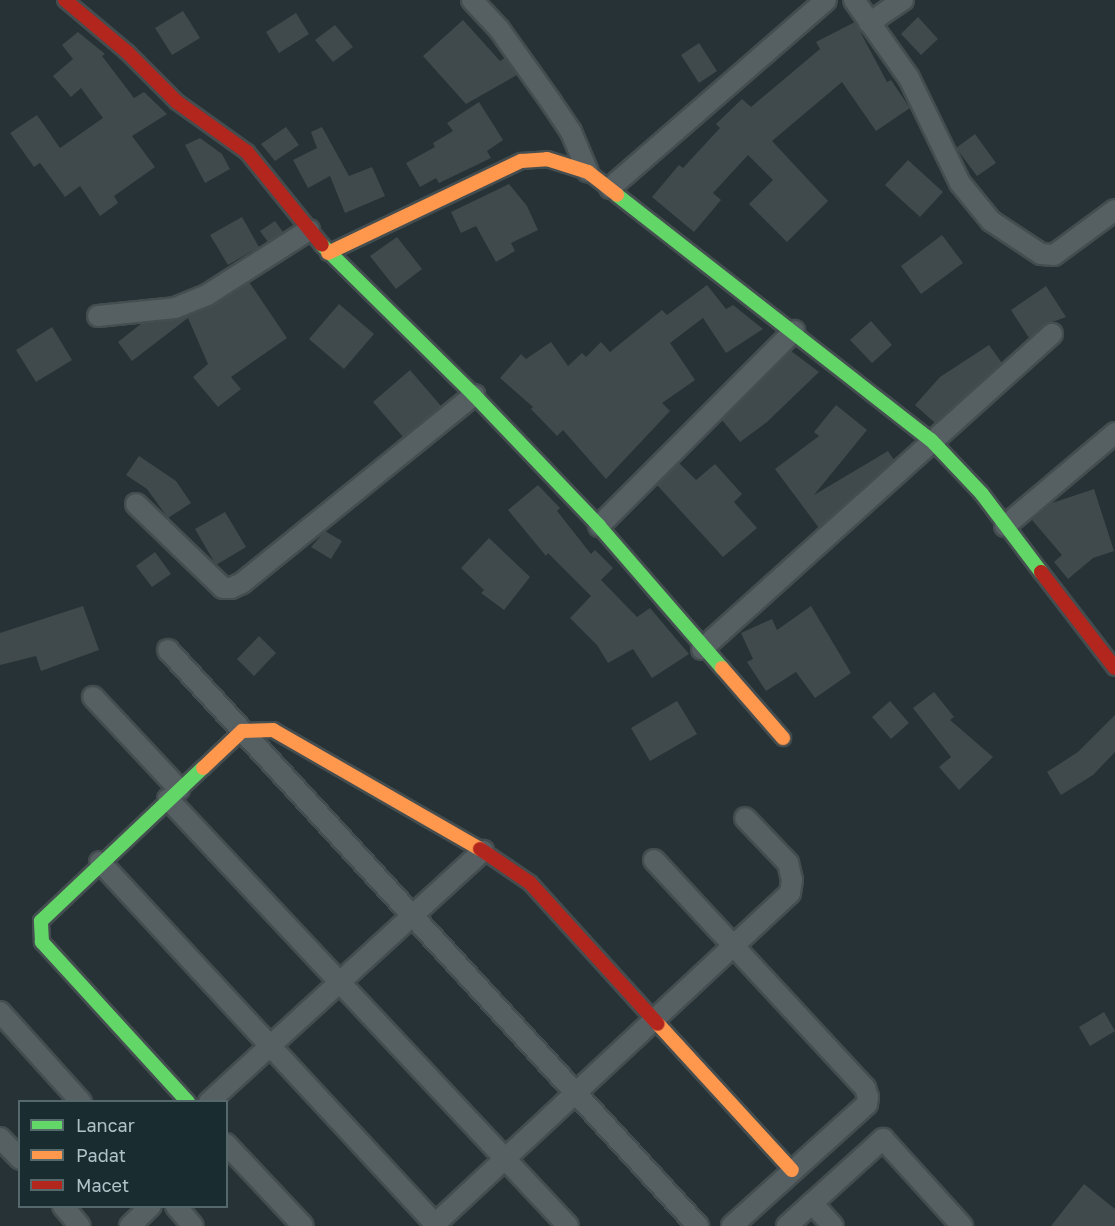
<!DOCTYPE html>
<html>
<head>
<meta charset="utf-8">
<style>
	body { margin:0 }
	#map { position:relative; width:1115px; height:1226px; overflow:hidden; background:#263235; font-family:"Golos Text",sans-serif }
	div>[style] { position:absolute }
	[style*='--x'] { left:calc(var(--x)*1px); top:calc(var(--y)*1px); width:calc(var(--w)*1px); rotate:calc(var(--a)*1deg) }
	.building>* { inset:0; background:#404a4c }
	.roads { filter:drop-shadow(2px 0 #444d4f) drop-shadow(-2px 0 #444d4f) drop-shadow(0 2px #444d4f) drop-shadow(0 -2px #444d4f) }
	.street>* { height:20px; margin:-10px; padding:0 10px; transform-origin:10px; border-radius:10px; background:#566063 }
	.fast>* { height:14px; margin:-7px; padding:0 7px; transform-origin:7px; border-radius:7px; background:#63d668 }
	.slow>* { height:14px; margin:-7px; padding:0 7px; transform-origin:7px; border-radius:7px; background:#ff974d }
	.jam>* { height:14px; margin:-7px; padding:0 7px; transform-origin:7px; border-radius:7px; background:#b3261e }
	span { translate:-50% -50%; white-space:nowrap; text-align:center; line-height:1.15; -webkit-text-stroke:4.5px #192c2f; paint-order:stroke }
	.legend { position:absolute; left:18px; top:1100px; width:210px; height:108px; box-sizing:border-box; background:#192c2f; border:2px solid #55686c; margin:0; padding:8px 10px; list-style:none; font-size:18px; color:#afc2c7 }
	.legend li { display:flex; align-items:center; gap:12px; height:30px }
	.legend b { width:30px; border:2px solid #55686c }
</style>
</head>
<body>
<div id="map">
	<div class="building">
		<div style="clip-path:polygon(183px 11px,200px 38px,172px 55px,155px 28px)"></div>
		<div style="clip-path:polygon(296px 13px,309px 34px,279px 53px,266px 32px)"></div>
		<div style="clip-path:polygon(918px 17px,938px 39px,921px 55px,901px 34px)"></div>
		<div style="clip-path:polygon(463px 20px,500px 61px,505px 58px,517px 75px,466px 104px,423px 56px)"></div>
		<div style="clip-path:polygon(855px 22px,887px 82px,891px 80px,910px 108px,876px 131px,842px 82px,772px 141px,828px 201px,787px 242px,749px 204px,773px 180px,748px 155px,713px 193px,721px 200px,694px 232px,652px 197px,679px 165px,683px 168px,720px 128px,716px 124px,742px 99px,751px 107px,820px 49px,816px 42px)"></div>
		<div style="clip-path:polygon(335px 25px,353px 47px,333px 62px,315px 40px)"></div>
		<div style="clip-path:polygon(78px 32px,105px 54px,102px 56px,134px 98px,144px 92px,167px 114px,132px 136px,155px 167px,114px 196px,118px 203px,100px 216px,80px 186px,65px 197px,40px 163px,34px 167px,10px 133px,37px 115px,60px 148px,103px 118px,81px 88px,71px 97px,53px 76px,73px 59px,62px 45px)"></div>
		<div style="clip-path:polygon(699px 43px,717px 71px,699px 83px,681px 55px)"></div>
		<div style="clip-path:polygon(479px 102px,503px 140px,487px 151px,491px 158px,439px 183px,436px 178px,420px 187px,406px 163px,435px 147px,433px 143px,453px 131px,447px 123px)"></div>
		<div style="clip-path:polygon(286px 127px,299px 145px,275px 161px,261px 144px)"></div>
		<div style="clip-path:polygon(322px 127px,349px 176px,372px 167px,385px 196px,345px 213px,330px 176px,308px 188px,293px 160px,317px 148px,311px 132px)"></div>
		<div style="clip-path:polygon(975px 134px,996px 163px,977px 176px,956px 148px)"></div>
		<div style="clip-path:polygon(200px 138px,222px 154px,230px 169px,205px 183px,185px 145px)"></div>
		<div style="clip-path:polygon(908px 160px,943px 192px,920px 217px,885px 185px)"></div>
		<div style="clip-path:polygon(509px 184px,527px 206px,538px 230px,511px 243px,515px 251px,496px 262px,476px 226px,461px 233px,451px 212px)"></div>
		<div style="clip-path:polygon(242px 217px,259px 247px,228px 265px,210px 235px)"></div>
		<div style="clip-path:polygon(275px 221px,283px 232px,268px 242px,260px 231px)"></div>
		<div style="clip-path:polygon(942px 235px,963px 263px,921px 294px,901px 266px)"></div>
		<div style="clip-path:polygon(397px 237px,422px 269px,396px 289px,370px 256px)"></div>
		<div style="clip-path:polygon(249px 282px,287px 338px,231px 377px,241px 389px,218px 407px,193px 377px,208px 364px,188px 318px,132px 361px,118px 342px,142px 323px,180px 319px,213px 305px)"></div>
		<div style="clip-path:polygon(707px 285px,726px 309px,733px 305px,763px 329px,726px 353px,703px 318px,670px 343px,695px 380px,662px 403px,670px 411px,606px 479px,563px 430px,557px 436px,531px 409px,533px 407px,500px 378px,521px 354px,526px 359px,551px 342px,568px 366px,582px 353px,586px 357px,601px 342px,610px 352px,662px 310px,667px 315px)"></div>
		<div style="clip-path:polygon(1046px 286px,1066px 317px,1044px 325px,1029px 338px,1011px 310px)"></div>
		<div style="clip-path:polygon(339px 304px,374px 334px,344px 369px,309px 339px)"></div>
		<div style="clip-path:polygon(871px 321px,892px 345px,872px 363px,850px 340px)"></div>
		<div style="clip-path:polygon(52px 327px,72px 360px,36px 382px,16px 350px)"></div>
		<div style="clip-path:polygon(989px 345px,1002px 363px,935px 423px,915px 405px,940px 377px)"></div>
		<div style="clip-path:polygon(791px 351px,819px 372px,767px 422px,740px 442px,722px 420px)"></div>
		<div style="clip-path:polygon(410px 370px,441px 406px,403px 437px,373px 402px)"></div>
		<div style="clip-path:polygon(836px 405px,867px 430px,814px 495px,888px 451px,894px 460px,819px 528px,775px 469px,819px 436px,814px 432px)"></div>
		<div style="clip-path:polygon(139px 456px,176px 481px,191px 503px,168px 518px,147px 489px,126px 475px)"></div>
		<div style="clip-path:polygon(679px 463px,696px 480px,715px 464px,742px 494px,734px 502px,757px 528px,723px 557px,657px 485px)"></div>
		<div style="clip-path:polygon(538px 485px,560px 508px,557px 511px,591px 554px,595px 550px,613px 568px,601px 580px,637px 617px,650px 608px,689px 654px,652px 678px,633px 649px,608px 663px,597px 645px,570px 618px,591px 596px,548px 553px,546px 556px,508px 510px)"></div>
		<div style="clip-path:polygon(1094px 489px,1114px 551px,1093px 558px,1068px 579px,1054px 562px,1062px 555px,1032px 520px,1052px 503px)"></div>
		<div style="clip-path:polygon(225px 512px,246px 547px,216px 565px,195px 529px)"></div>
		<div style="clip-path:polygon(325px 531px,342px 541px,331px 559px,311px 547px)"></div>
		<div style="clip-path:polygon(489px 538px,530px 577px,504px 610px,481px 593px,484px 590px,461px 568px)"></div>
		<div style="clip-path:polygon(155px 552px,171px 574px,152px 587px,136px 566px)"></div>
		<div style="clip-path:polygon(83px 606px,99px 650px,41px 671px,36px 656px,0 665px,0 633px)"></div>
		<div style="clip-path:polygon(811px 606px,851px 673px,815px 698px,796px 672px,766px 691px,747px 662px,753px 659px,741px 633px,772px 619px,777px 630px)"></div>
		<div style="clip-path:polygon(259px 636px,276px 653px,254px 676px,237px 659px)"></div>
		<div style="clip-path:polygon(934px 692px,954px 717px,950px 720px,993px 757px,959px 790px,939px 767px,951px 757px,913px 708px)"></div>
		<div style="clip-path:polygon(677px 701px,697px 734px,650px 761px,631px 728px)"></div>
		<div style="clip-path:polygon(890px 701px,909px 723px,891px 739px,872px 717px)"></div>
		<div style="clip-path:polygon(1115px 715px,1115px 752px,1093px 775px,1061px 795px,1047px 772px,1078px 752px)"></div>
		<div style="clip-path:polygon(1104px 1012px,1115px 1031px,1090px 1046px,1079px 1027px)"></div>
		<div style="clip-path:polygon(1084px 1184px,1115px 1209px,1115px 1226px,1051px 1226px)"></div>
	</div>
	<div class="roads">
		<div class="street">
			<div style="--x:472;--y:0;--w:40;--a:47"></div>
			<div style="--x:499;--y:29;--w:90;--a:54.5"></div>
			<div style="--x:551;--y:102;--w:36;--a:56"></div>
			<div style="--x:571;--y:132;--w:43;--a:67"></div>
			<div style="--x:854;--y:0;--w:95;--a:54.8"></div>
			<div style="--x:909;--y:78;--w:117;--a:64.1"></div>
			<div style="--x:960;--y:183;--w:49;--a:50.8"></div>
			<div style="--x:991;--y:221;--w:60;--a:33.4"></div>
			<div style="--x:1041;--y:254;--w:13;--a:4"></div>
			<div style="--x:1054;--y:255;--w:76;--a:-36.4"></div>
			<div style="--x:869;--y:23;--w:41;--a:-34.1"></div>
			<div style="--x:610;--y:188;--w:286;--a:-41"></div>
			<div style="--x:98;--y:316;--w:77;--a:-5.9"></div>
			<div style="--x:175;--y:308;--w:35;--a:-22"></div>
			<div style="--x:207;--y:295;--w:121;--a:-32.5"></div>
			<div style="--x:136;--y:504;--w:121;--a:44"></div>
			<div style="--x:223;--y:588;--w:8;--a:0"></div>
			<div style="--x:231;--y:588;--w:12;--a:-24"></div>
			<div style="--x:242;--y:583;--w:299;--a:-39"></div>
			<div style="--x:599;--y:526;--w:276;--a:-45"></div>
			<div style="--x:1005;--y:526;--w:144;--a:-40.2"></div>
			<div style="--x:702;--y:649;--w:471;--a:-42"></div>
			<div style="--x:168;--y:650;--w:783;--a:47.38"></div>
			<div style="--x:93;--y:697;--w:126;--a:46.9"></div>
			<div style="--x:168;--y:799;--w:585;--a:46.87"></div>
			<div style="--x:654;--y:860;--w:311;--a:47.2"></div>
			<div style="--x:865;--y:1088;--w:9;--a:72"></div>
			<div style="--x:868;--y:1097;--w:7;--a:98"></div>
			<div style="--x:867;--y:1104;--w:182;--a:137.9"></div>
			<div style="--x:100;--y:862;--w:496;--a:47.2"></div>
			<div style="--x:0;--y:1012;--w:121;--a:48"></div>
			<div style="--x:209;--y:1102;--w:372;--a:-42.5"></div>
			<div style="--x:0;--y:1138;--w:29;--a:46"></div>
			<div style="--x:226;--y:1144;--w:112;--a:46.8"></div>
			<div style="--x:812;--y:1203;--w:31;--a:48"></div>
			<div style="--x:63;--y:1206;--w:26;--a:50"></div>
			<div style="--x:176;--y:1206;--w:26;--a:50"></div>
			<div style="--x:130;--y:1226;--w:29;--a:-44"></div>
			<div style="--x:433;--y:1226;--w:488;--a:-43"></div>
			<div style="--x:790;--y:893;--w:13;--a:-81"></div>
			<div style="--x:792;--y:880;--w:17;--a:-103"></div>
			<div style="--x:788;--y:863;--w:62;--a:-133.7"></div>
			<div style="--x:787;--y:1226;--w:130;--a:-42.2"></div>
			<div style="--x:883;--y:1139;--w:118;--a:47.8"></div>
		</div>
		<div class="fast">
			<div style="--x:617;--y:195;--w:398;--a:38"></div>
			<div style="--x:931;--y:440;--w:74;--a:46.6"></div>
			<div style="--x:982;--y:494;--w:98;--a:52.9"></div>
			<div style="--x:322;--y:245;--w:214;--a:44.6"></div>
			<div style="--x:474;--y:395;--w:181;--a:46.3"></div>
			<div style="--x:599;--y:526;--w:188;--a:49.1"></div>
			<div style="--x:188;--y:1102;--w:217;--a:-132.4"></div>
			<div style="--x:42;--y:942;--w:21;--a:-93"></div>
			<div style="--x:41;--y:921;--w:223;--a:-43.4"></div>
		</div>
		<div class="slow">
			<div style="--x:328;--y:253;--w:214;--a:-25.5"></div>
			<div style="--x:521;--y:161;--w:26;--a:-4"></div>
			<div style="--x:547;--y:159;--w:43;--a:17.6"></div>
			<div style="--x:588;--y:172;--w:37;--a:38"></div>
			<div style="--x:722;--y:668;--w:93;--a:48.9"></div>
			<div style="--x:203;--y:768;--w:54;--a:-43.5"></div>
			<div style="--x:242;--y:731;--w:31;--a:-2"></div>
			<div style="--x:273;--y:730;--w:239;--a:29.9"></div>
			<div style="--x:658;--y:1024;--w:198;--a:47.5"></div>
		</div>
		<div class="jam">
			<div style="--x:65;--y:0;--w:81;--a:40"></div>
			<div style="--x:127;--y:52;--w:71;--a:45"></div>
			<div style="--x:177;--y:102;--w:86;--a:35.5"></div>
			<div style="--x:247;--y:152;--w:119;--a:51.1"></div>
			<div style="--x:1041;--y:572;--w:121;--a:52.4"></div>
			<div style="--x:480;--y:849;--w:60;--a:34.2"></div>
			<div style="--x:530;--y:883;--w:190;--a:47.8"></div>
		</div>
	</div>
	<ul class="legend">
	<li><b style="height:8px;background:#63d668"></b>Lancar</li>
	<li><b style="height:8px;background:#ff974d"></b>Padat</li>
	<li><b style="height:8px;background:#b3261e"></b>Macet</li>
	</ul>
</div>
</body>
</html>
